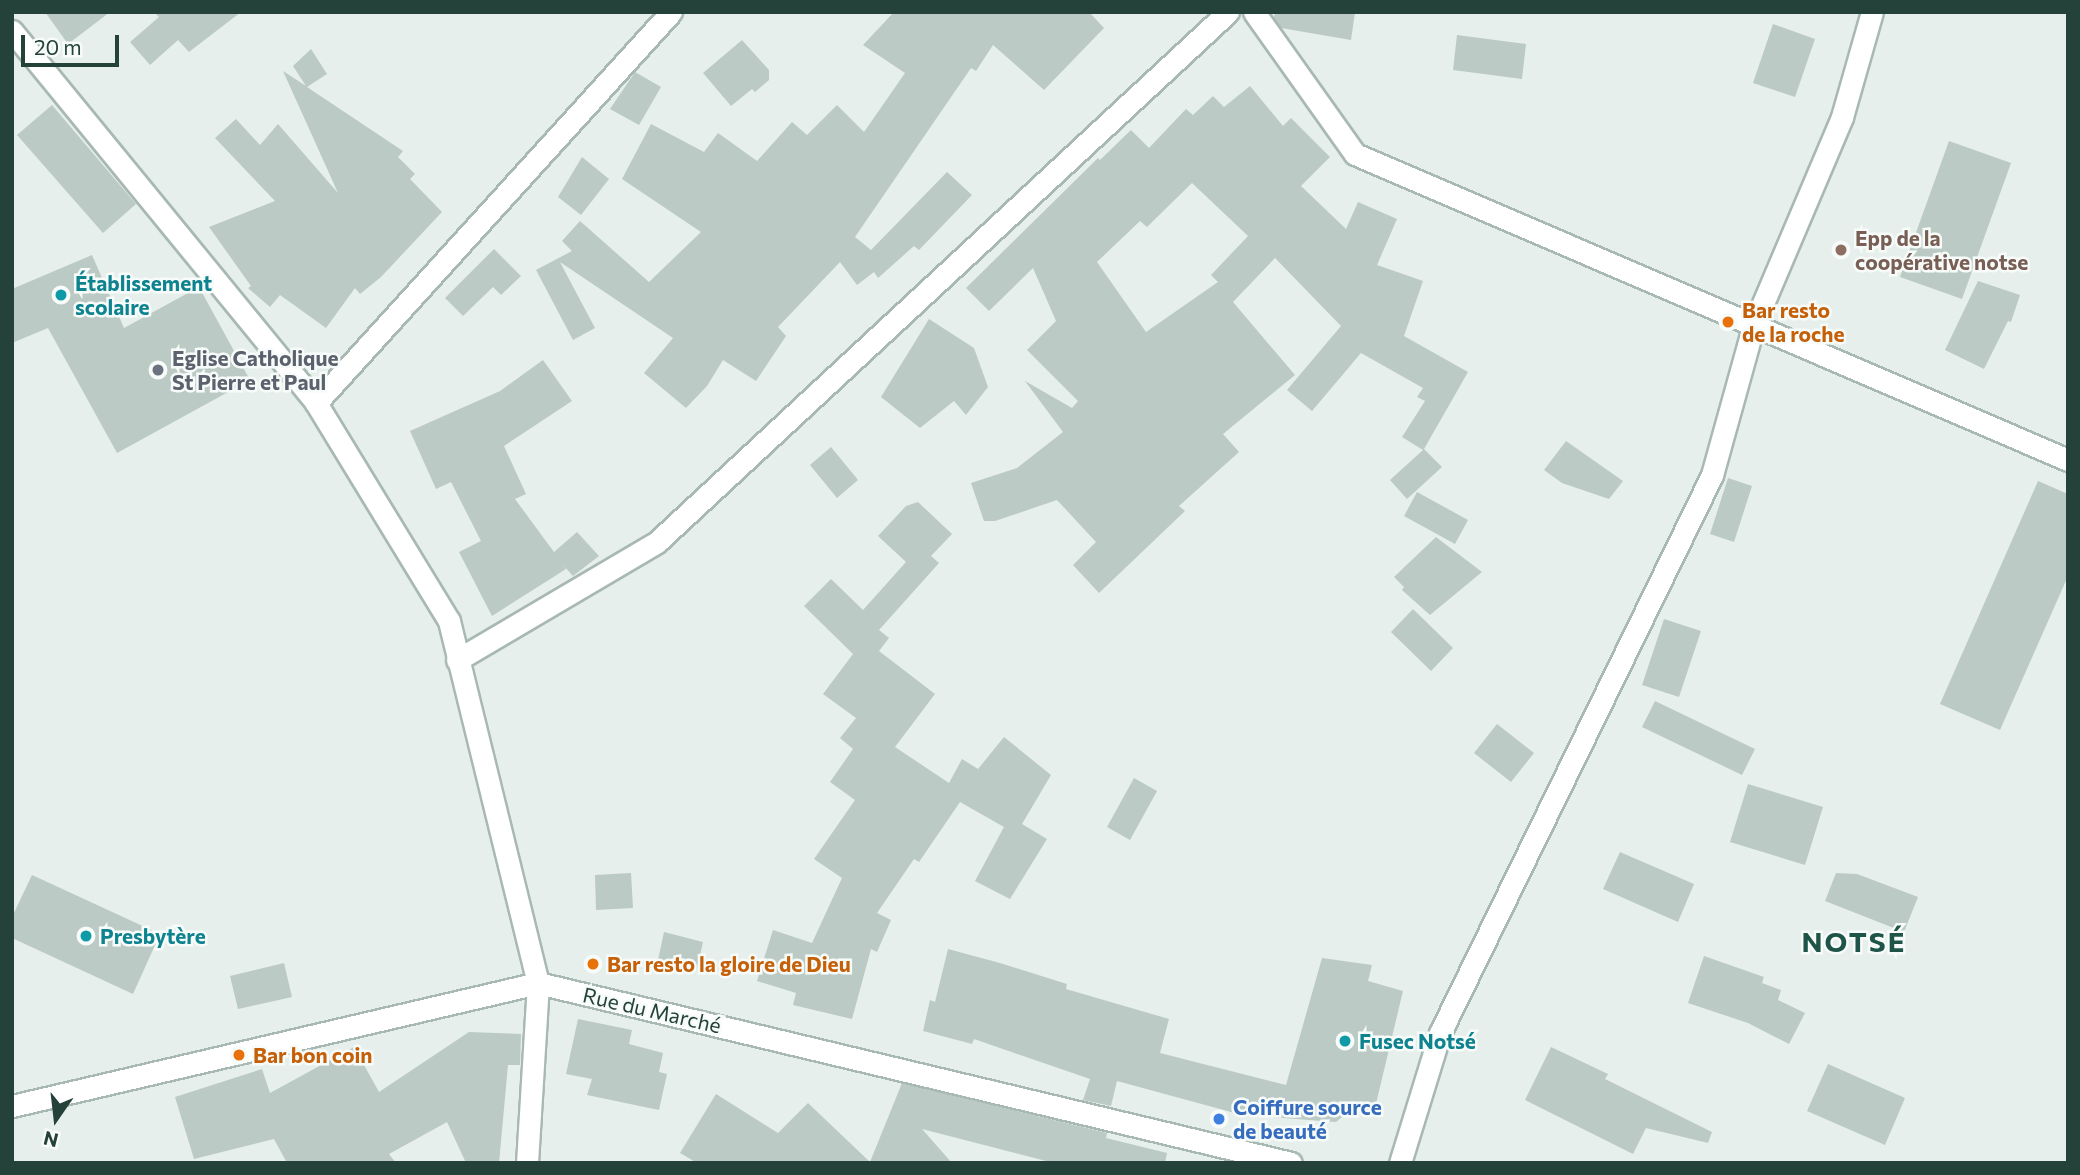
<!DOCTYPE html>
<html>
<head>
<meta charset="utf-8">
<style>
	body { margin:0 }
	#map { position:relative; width:2080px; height:1175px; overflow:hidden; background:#e6efeb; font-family:Commissioner,sans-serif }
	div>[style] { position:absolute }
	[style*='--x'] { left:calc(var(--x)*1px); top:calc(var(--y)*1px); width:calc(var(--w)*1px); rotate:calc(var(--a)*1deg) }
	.building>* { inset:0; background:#bbcac4 }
	.roads { filter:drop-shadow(2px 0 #a8b8b2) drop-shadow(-2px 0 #a8b8b2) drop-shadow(0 2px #a8b8b2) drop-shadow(0 -2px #a8b8b2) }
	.street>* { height:21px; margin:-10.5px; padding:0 10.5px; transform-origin:10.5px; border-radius:10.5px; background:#fff }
	.dots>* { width:19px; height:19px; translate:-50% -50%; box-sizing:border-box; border:4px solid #f7fbf9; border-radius:50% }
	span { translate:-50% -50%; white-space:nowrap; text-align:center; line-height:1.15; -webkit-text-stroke:5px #f7fbf9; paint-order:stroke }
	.education-label { font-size:21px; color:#785e54; font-weight:700 }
	.left { translate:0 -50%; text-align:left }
	.culture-label { font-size:21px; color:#0d838f; font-weight:700 }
	.food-label { font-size:21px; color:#c56008; font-weight:700 }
	.worship-label { font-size:21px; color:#5b616d; font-weight:700 }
	.street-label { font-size:21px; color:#24423a }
	.shop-label { font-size:21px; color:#366cbe; font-weight:700 }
	.district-label { font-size:28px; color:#1f5548; font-weight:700; letter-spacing:2px }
	.frame { position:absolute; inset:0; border:14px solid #24423a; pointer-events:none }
	.north { position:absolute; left:21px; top:1084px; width:70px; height:70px; -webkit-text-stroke:5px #f7fbf9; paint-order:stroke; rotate:194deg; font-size:19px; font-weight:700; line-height:28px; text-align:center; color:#24423a }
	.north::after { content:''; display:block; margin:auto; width:24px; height:32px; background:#24423a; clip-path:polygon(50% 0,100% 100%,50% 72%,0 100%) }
	.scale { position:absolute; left:21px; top:35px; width:98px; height:32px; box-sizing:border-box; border:4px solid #24423a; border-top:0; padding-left:9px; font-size:21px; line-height:24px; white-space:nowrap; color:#24423a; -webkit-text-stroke:5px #f7fbf9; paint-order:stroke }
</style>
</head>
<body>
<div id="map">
	<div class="building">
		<div style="clip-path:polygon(45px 12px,110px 12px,68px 44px)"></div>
		<div style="clip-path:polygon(154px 12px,241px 12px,189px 52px,178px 40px,150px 65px,130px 42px,159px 17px)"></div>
		<div style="clip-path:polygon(894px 12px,1089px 12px,1104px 28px,1044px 90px,993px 45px,976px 71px,971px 68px,855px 237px,871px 250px,947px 172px,972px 195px,919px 250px,914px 246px,878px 278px,874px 272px,857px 285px,840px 262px,778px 327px,786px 336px,756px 381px,723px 360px,707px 386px,686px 408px,644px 373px,673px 338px,560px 262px,595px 328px,573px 340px,536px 270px,572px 251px,562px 241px,580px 221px,649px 282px,701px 232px,622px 179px,651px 124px,704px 152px,718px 133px,757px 161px,792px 122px,807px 135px,837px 105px,864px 132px,905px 73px,863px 45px)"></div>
		<div style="clip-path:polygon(1275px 12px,1355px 12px,1351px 40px,1281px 28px,1274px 18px)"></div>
		<div style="clip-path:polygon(1773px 24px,1815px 39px,1795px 97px,1753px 83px)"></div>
		<div style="clip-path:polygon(1457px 35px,1526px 44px,1522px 79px,1453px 70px)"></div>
		<div style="clip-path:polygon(742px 40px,769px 70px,769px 80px,755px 92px,752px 89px,731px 106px,703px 73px)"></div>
		<div style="clip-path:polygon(311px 49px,327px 74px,307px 87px,403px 151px,398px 157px,415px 174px,410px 179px,442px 212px,381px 277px,360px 294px,355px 288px,326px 328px,280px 295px,270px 307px,248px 288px,251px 286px,209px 227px,275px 201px,215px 138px,236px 119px,260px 145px,278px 124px,338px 193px,283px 71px,306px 86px,293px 66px)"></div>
		<div style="clip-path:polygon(635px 72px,661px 87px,639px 125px,610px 109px)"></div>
		<div style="clip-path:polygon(evenodd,1250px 86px,1283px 126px,1291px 118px,1330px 157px,1301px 186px,1346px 229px,1358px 202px,1397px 219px,1377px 265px,1423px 281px,1404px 336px,1468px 372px,1424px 449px,1442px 467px,1407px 499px,1390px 480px,1423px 450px,1402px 437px,1425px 401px,1417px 397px,1423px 388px,1361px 353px,1312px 411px,1287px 390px,1341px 326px,1275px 258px,1233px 302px,1295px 375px,1223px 434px,1239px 452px,1179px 506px,1185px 511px,1099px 593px,1073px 565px,1096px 542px,1057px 500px,995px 521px,984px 521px,971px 483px,1017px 468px,1063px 432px,1025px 381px,1072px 408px,1078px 401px,1027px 350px,1056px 321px,1033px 268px,989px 311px,966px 288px,1098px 158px,1100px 160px,1131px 130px,1149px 148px,1186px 109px,1193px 115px,1213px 96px,1224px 107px,1250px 86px,1192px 183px,1248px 236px,1211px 275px,1218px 282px,1146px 332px,1097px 262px,1140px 221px,1147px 227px,1192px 183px)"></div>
		<div style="clip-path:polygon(52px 105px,136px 204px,103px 233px,17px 135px)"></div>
		<div style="clip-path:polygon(1949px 141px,2011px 163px,1962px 299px,1900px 277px)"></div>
		<div style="clip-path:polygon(582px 157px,609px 179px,581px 215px,558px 197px)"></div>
		<div style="clip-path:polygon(494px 249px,521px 276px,501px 295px,493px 287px,463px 316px,445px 298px)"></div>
		<div style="clip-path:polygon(92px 255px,124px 328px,199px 287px,250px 380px,117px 453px,48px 328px,12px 343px,12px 289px)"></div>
		<div style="clip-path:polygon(1978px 281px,2020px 295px,2011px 322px,2008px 321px,1984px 369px,1945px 350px)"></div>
		<div style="clip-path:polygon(929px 319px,974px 348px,988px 387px,966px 415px,954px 401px,920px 428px,881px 397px)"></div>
		<div style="clip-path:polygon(543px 360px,572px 401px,504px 446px,526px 494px,515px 499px,554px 552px,577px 532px,599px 556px,573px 576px,563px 565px,566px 569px,492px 616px,459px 552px,481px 541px,451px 482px,436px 489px,410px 431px,500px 391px)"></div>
		<div style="clip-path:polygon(1566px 441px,1623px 481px,1609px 499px,1562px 483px,1544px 470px)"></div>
		<div style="clip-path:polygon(831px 447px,858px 480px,837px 498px,810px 465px)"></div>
		<div style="clip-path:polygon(1728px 478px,1752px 486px,1734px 542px,1710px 534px)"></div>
		<div style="clip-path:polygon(2038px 481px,2068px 494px,2068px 576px,2000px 730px,1940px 704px)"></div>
		<div style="clip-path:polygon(1417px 492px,1468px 520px,1455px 544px,1404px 516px)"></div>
		<div style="clip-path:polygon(918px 502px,952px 534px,931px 556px,939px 563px,879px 630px,889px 638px,879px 651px,935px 694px,895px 747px,949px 783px,962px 759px,978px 769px,1004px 737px,1051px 775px,1022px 824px,1047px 839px,1010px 899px,975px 881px,1004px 827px,960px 802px,919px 862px,914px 859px,877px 913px,891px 920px,877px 952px,871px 949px,852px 1019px,793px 1005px,796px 993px,757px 981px,773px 930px,812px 943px,842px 878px,814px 859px,855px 800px,830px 782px,853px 749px,840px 738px,856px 718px,823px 694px,853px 654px,804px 606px,831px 579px,863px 610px,906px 562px,878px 536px,906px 506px)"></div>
		<div style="clip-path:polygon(1436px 537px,1482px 572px,1430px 615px,1402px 590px,1404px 587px,1394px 577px)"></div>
		<div style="clip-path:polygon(1413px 609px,1453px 648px,1431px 671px,1391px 632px)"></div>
		<div style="clip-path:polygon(1664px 619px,1701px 631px,1679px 697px,1642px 685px)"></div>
		<div style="clip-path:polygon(1655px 701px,1755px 749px,1742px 775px,1642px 727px)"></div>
		<div style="clip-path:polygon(1497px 724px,1534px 753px,1511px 782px,1474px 753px)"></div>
		<div style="clip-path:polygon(1134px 778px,1157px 791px,1130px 840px,1107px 827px)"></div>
		<div style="clip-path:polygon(1748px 784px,1823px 807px,1805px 865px,1730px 842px)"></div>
		<div style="clip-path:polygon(1620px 852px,1694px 884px,1678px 922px,1603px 889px)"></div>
		<div style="clip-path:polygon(631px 873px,633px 908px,596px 910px,595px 875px)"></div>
		<div style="clip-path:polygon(1836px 873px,1857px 874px,1918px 897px,1904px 932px,1825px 901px)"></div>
		<div style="clip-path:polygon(32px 875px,160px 934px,133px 994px,12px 938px,12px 917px)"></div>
		<div style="clip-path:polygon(664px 932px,703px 942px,697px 969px,658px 960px)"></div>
		<div style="clip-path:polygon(948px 949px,1000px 963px,1067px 984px,1066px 989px,1169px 1019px,1160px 1053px,1286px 1085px,1322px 958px,1372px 965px,1368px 981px,1403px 991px,1374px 1112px,1354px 1107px,1336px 1122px,1242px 1115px,1117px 1081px,1111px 1106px,1083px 1100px,1090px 1079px,974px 1039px,972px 1044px,923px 1031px,930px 1000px,935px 1002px)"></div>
		<div style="clip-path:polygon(1704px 956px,1764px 977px,1762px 983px,1781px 990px,1778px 1000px,1805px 1013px,1789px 1044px,1748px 1023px,1688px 1003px)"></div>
		<div style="clip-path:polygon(284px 963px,292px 997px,238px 1009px,230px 976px)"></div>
		<div style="clip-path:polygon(578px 1019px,632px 1030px,629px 1044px,663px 1053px,659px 1072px,667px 1074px,659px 1110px,587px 1095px,592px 1079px,566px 1074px)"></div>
		<div style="clip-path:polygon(469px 1032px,521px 1034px,520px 1065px,508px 1065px,499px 1163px,466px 1163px,447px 1122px,389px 1154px,396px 1163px,287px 1163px,274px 1139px,194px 1159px,175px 1097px,262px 1069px,270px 1093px,354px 1047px,379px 1092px)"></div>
		<div style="clip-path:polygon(1551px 1047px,1608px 1074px,1605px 1079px,1712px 1132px,1708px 1143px,1646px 1128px,1633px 1154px,1525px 1100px)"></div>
		<div style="clip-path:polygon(1828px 1064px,1905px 1098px,1885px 1145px,1807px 1111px)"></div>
		<div style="clip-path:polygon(902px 1083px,1107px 1133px,1106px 1138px,1167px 1153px,1165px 1163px,1054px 1163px,922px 1129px,952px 1163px,697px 1163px,680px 1153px,716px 1094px,778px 1133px,808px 1103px,870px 1162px)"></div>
	</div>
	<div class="roads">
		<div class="street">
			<div style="--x:1254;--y:12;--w:174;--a:54.6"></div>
			<div style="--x:1355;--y:154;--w:776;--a:23.23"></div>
			<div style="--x:12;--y:31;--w:480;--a:50.7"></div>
			<div style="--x:316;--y:403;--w:255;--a:58.6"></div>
			<div style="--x:449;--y:621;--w:373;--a:76.2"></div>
			<div style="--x:538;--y:983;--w:180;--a:93.5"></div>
			<div style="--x:316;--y:403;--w:528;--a:-47.76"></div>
			<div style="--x:457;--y:660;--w:232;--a:-30.5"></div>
			<div style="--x:657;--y:542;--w:779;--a:-42.87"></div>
			<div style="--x:12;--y:1106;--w:540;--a:-13.16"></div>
			<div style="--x:538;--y:983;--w:774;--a:13.44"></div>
			<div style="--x:1400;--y:1163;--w:136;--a:-72.9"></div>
			<div style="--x:1440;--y:1033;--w:621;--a:-64.01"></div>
			<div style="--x:1712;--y:475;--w:154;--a:-74.5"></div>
			<div style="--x:1753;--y:327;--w:228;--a:-67"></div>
			<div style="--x:1842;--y:117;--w:109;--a:-74.1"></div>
		</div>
	</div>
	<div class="dots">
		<div style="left:1841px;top:250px;background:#8d6e63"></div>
		<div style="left:61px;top:295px;background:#0f9aa8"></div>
		<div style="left:1728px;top:322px;background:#e8710a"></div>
		<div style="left:158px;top:370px;background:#6b7280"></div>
		<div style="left:86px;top:936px;background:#0f9aa8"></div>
		<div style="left:593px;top:964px;background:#e8710a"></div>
		<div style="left:1345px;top:1041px;background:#0f9aa8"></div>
		<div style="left:239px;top:1055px;background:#e8710a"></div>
		<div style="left:1219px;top:1119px;background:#3f7fe0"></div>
	</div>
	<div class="education-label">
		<span class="left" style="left:1855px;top:250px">Epp de la<br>coopérative notse</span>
	</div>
	<div class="culture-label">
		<span class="left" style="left:75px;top:295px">Établissement<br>scolaire</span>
		<span class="left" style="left:100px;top:936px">Presbytère</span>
		<span class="left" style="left:1359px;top:1041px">Fusec Notsé</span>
	</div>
	<div class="food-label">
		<span class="left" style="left:1742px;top:322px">Bar resto<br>de la roche</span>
		<span class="left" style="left:607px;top:964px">Bar resto la gloire de Dieu</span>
		<span class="left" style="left:253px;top:1055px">Bar bon coin</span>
	</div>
	<div class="worship-label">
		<span class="left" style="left:172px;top:370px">Eglise Catholique<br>St Pierre et Paul</span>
	</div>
	<div class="street-label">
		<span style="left:652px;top:1010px;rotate:13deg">Rue du Marché</span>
	</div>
	<div class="shop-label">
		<span class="left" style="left:1233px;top:1119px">Coiffure source<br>de beauté</span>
	</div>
	<div class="district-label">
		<span style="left:1854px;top:941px">NOTSÉ</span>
	</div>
	<div class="frame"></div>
	<div class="north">N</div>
	<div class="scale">20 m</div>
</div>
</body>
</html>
